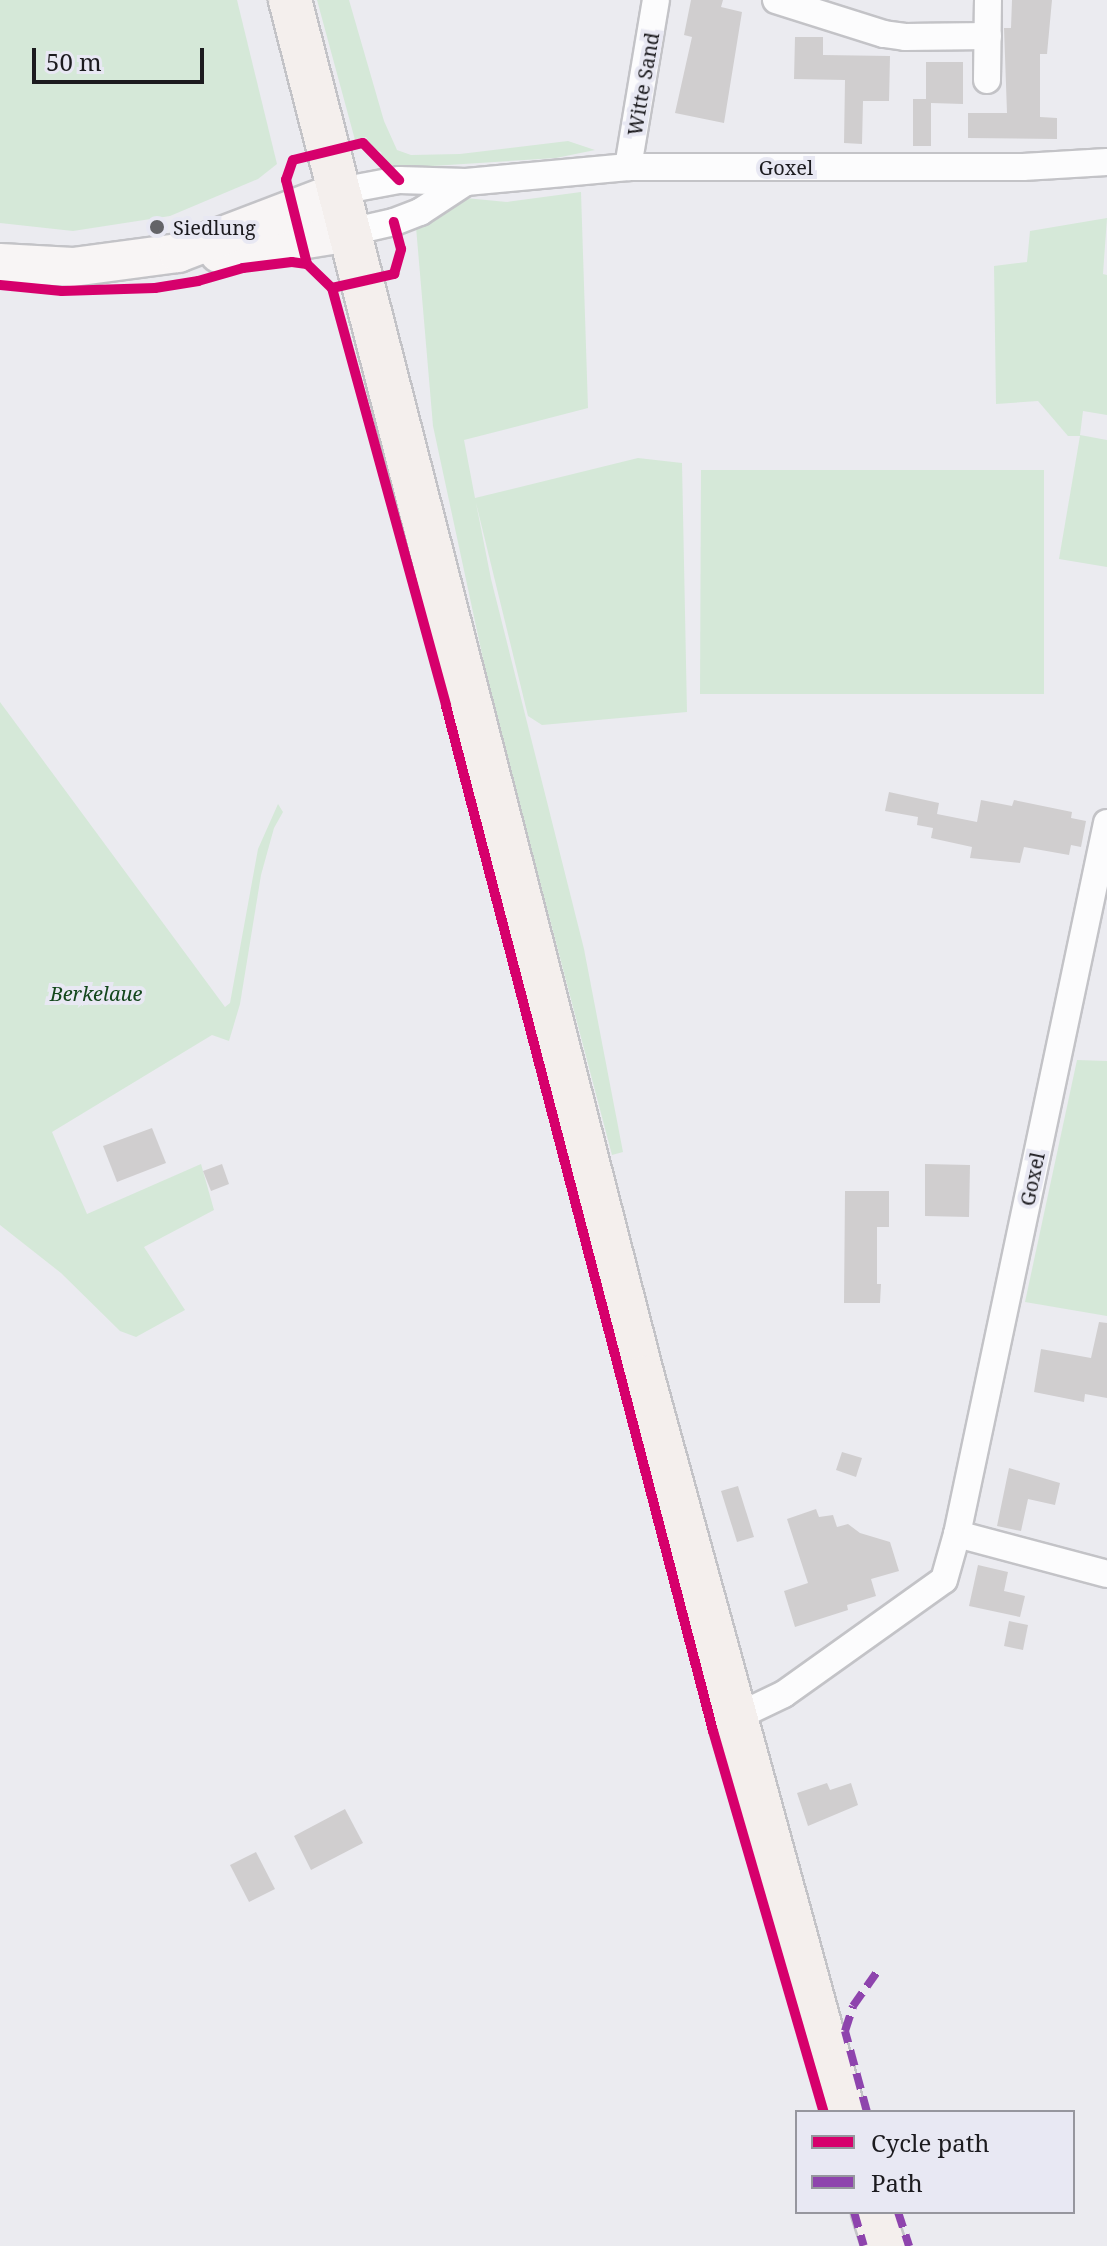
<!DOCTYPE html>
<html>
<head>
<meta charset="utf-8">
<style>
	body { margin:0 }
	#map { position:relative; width:1107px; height:2246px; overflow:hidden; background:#ebebf0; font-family:"Noto Serif",serif }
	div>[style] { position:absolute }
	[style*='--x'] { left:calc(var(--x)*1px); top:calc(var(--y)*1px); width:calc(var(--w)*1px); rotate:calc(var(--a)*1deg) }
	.green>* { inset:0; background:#d5e8d8 }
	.building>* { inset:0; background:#d0cecf }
	.roads { filter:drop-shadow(2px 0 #c3c3c7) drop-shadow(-2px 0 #c3c3c7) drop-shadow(0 2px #c3c3c7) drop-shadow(0 -2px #c3c3c7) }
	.street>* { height:26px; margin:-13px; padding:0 13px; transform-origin:13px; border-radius:13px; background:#fcfcfd }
	.secondary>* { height:38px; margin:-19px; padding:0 19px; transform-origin:19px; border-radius:19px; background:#f8f5f5 }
	.primary>* { height:42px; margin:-21px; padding:0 21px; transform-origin:21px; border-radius:21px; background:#f4efed }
	.quiet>* { height:8px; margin-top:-4px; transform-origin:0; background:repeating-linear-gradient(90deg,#8e44ad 0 16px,transparent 0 24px) }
	.cycleway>* { height:10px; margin:-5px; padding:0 5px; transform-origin:5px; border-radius:5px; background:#d6006c }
	.dots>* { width:22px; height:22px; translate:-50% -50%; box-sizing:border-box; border:4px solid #e8e8f3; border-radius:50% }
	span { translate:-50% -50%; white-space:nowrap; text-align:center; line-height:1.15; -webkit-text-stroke:8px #e8e8f3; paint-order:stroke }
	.street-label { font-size:20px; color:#1c1b1f }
	.poi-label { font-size:20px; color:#1c1b1f }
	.left { translate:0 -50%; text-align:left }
	.park-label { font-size:20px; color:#14471d; font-style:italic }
	.legend { position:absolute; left:795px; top:2110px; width:280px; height:104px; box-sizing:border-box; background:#e8e8f3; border:2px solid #96969e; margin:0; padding:10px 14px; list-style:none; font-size:24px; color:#1c1b1f }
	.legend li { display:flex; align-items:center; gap:16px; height:40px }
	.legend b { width:40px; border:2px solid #96969e }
	.scale { position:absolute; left:32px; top:48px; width:172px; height:36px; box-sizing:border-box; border:4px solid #1c1b1f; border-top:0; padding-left:10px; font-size:24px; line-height:28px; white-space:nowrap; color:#1c1b1f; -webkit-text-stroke:6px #e8e8f3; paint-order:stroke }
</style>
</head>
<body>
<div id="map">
	<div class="green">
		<div style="clip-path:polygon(0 0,237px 0,277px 164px,258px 179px,170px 216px,73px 231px,0 223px)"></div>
		<div style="clip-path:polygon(317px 0,349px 0,384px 121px,397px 150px,411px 155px,460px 154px,568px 141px,595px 150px,556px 158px,386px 169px,381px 152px,371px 147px,366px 137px,355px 140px)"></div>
		<div style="clip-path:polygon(581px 192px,588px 408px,464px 440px,475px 498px,638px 458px,682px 463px,687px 712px,542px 725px,528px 716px,476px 503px,491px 579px,584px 949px,623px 1152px,612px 1155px,491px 696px,433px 426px,416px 227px,465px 198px,507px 202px)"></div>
		<div style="clip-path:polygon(1107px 218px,1103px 274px,1107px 275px,1107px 415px,1083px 411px,1080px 435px,1107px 440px,1107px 567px,1059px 559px,1080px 436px,1068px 436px,1038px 401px,996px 404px,994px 266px,1027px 262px,1030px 231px)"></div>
		<div style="clip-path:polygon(701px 470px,1044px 470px,1044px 694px,700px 694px)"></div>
		<div style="clip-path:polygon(0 702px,225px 1007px,230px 1003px,258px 849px,278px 804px,283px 812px,274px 828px,261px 875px,240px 1004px,229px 1041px,212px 1035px,52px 1132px,87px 1214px,201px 1164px,214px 1210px,144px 1247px,185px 1310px,136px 1337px,120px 1331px,61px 1273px,0 1225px)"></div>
		<div style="clip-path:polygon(1077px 1060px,1107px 1061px,1107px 1316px,1025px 1302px)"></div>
	</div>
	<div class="building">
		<div style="clip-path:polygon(691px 0,723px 0,721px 7px,742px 12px,724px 123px,675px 113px,692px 37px,684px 35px)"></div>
		<div style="clip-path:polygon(1012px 0,1052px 0,1047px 54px,1040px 54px,1040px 117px,1057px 118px,1057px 139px,968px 138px,968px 113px,1007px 113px,1004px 28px,1011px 28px)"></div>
		<div style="clip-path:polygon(795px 37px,823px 37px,823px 55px,890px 56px,889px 101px,863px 101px,862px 144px,844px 143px,845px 80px,794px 79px)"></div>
		<div style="clip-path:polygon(926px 62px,963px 62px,963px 104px,931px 103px,931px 146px,913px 146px,913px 99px,926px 99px)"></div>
		<div style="clip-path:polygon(889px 792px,939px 803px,937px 814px,977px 822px,981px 800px,1012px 806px,1014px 800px,1072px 812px,1071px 818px,1086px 821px,1081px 847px,1071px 845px,1069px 855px,1024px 847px,1020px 863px,970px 858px,972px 847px,931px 838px,933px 828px,917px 825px,918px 817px,885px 811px)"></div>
		<div style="clip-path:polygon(152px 1128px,166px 1163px,117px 1182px,103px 1146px)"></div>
		<div style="clip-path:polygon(222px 1164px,229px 1184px,211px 1191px,203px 1171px)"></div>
		<div style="clip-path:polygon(925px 1164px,970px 1165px,969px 1217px,925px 1216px)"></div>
		<div style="clip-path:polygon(845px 1191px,889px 1191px,889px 1227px,877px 1227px,877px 1284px,881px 1284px,880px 1303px,844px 1303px)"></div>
		<div style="clip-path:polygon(1099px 1322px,1107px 1323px,1107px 1398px,1085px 1394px,1084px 1402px,1034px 1392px,1041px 1349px,1091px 1358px)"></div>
		<div style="clip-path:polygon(842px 1452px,862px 1458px,856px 1477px,836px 1470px)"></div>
		<div style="clip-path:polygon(1009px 1468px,1060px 1483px,1055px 1505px,1028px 1499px,1021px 1531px,997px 1526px)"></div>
		<div style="clip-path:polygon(738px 1486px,754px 1537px,737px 1542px,721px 1491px)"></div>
		<div style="clip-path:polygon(816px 1509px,819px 1517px,833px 1515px,837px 1527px,848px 1524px,860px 1533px,890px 1542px,899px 1571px,871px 1579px,876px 1596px,847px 1605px,848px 1610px,795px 1627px,784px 1591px,808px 1583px,787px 1519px)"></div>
		<div style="clip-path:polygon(978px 1565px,1008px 1572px,1004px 1591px,1025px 1596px,1020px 1617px,969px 1606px)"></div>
		<div style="clip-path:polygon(1009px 1621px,1028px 1625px,1023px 1650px,1004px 1646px)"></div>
		<div style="clip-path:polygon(827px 1783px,830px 1790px,851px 1783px,858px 1805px,808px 1826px,797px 1793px)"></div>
		<div style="clip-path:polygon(345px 1809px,363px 1843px,311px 1870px,294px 1836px)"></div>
		<div style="clip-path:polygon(256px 1852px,275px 1889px,249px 1902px,230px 1865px)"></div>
	</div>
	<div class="roads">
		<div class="street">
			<div style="--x:776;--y:0;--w:113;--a:17.5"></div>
			<div style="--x:884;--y:34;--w:21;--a:8"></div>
			<div style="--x:905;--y:37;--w:83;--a:-0.7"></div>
			<div style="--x:987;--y:80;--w:80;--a:-89.3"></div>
			<div style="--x:628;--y:167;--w:169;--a:-80.5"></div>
			<div style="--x:340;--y:191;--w:60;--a:-10.6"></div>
			<div style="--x:399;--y:180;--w:67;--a:1.7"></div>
			<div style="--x:466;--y:182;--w:163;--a:-5.3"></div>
			<div style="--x:628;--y:167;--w:395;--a:0"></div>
			<div style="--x:1023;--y:167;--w:84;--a:-3.4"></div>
			<div style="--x:350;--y:232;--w:45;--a:-12.8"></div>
			<div style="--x:394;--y:222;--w:28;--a:-21"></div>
			<div style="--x:420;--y:212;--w:55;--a:-33.1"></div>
			<div style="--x:1107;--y:823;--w:727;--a:101.91"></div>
			<div style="--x:957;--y:1534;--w:155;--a:14.9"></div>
			<div style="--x:734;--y:1718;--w:55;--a:-25.6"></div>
			<div style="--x:784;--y:1694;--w:196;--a:-35.5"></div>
			<div style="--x:944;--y:1580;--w:48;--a:-74.2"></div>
		</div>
		<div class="secondary">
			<div style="--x:219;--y:253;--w:133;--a:-9.1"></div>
			<div style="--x:0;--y:263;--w:73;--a:3.1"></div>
			<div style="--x:73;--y:267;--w:106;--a:-7.6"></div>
			<div style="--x:178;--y:253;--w:173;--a:-20.9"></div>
		</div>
		<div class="primary">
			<div style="--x:290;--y:0;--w:1422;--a:75.62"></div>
			<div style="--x:643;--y:1377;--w:762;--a:74.71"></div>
			<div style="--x:873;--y:2212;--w:36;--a:72"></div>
		</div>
	</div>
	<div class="quiet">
		<div style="--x:867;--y:2112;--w:84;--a:-105.2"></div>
		<div style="--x:845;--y:2031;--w:26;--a:-72"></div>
		<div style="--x:853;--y:2006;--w:42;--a:-54.8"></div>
		<div style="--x:854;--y:2212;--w:35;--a:74"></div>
		<div style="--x:898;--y:2212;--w:36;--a:72"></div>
	</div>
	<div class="cycleway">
		<div style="--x:307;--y:264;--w:87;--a:-104"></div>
		<div style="--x:286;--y:180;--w:21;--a:-71"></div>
		<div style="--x:293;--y:160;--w:72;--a:-13.7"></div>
		<div style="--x:363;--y:143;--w:52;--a:45.8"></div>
		<div style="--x:0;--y:285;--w:62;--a:5.5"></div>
		<div style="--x:62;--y:291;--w:93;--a:-1.8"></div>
		<div style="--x:155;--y:288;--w:44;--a:-9.2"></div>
		<div style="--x:198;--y:281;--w:47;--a:-16.1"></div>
		<div style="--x:243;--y:268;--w:49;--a:-7"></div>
		<div style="--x:292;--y:262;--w:15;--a:8"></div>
		<div style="--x:307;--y:264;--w:35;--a:44"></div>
		<div style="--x:332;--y:288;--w:433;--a:74.7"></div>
		<div style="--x:446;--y:706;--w:1059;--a:75.4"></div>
		<div style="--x:713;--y:1731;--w:397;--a:73.8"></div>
		<div style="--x:332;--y:288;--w:64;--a:-12.7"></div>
		<div style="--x:394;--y:274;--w:26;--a:-74"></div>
		<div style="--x:401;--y:249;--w:28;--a:-105"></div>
	</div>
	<div class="dots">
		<div style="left:157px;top:227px;background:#646468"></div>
	</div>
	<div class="street-label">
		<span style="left:643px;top:84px;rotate:-80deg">Witte Sand</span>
		<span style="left:786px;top:167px">Goxel</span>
		<span style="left:1032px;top:1179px;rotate:-78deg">Goxel</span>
	</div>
	<div class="poi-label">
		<span class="left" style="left:173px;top:227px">Siedlung</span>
	</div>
	<div class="park-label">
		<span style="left:96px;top:993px">Berkelaue</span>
	</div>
	<ul class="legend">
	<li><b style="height:10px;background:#d6006c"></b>Cycle path</li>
	<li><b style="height:10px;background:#8e44ad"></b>Path</li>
	</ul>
	<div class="scale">50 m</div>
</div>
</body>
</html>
